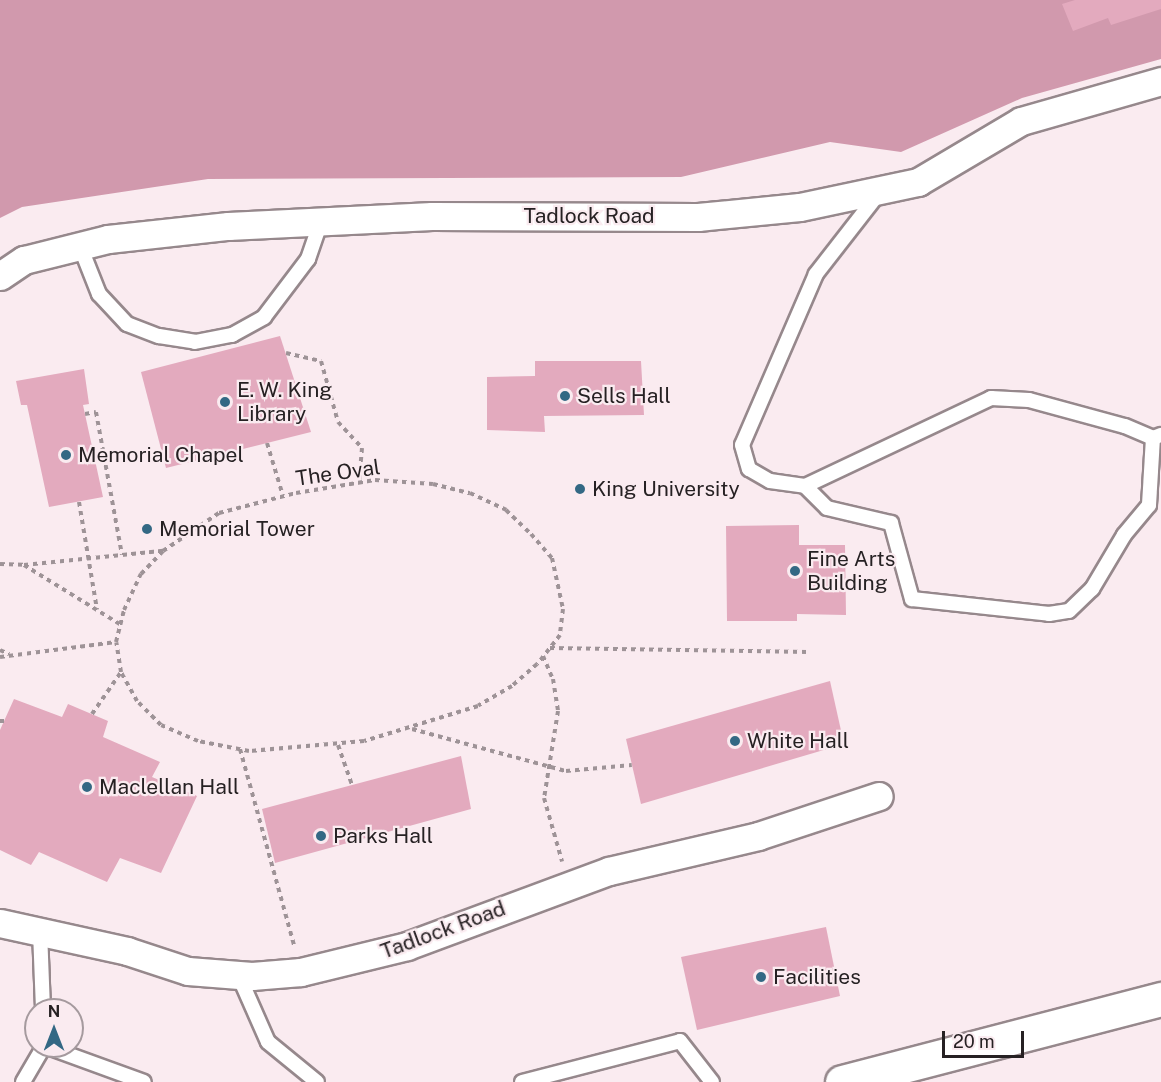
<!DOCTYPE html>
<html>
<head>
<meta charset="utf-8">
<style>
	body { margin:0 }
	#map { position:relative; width:1161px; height:1082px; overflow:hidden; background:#faebf0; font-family:"Public Sans",sans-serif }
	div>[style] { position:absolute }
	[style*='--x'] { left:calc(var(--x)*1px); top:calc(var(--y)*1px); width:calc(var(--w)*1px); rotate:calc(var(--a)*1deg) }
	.forest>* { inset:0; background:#d199ad }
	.building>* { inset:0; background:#e3aabe }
	.path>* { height:4px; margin-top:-2px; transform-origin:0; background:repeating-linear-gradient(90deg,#9e9397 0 4.5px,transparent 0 9px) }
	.roads { filter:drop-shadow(2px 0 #96888c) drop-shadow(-2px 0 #96888c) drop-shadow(0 2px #96888c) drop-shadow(0 -2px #96888c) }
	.lane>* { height:14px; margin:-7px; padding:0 7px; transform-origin:7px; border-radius:7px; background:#fff }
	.street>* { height:27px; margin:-13.5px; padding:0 13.5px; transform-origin:13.5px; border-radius:13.5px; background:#fff }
	.secondary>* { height:33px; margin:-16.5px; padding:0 16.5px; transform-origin:16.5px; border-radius:16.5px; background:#fff }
	.dots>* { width:16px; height:16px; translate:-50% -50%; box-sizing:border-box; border:3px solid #faebf0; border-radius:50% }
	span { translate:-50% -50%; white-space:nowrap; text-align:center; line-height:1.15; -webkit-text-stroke:4.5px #faebf0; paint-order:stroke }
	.street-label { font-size:21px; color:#262123 }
	.poi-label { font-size:21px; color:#262123 }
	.left { translate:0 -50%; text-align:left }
	.north { position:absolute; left:24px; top:998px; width:60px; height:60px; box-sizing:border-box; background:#faebf0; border:2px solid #a59a9e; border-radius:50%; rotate:0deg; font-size:16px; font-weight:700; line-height:24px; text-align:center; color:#262123 }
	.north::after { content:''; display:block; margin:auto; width:21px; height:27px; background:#336884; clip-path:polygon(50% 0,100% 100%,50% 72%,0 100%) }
	.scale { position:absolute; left:942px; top:1031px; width:82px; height:27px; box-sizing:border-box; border:3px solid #262123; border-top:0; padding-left:8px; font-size:18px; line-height:21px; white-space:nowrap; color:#262123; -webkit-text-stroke:4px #faebf0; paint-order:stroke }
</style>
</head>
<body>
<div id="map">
	<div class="forest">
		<div style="clip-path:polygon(0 0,1161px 0,1161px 59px,1022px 98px,901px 152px,830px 142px,681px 177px,208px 179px,22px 207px,0 218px)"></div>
	</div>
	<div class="building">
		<div style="clip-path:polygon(1075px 0,1161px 0,1161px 9px,1111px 25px,1108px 18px,1073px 31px,1062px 4px)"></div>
		<div style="clip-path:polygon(280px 336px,311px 432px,166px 468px,141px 372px)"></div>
		<div style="clip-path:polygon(535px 361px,641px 361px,644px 415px,544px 416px,545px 432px,487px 430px,487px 377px,535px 376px)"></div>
		<div style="clip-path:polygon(84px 369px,89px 404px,83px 405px,103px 497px,49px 507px,27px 405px,21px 405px,16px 381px)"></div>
		<div style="clip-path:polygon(799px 525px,799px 545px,845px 545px,846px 615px,797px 614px,797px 621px,727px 621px,726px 526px)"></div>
		<div style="clip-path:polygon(830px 681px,844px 744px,641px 804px,626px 739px)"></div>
		<div style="clip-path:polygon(14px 699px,62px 717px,68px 704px,108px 721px,103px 737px,160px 762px,152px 777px,197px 796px,161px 873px,120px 858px,107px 882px,39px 852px,31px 865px,0 850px,0 730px)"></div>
		<div style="clip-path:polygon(461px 756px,471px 809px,275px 863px,262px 809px)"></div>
		<div style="clip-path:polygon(826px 927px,840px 996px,697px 1030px,681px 957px)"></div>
	</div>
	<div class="path">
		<div style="--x:286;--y:353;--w:36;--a:13"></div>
		<div style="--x:321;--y:361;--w:63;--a:74.4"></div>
		<div style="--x:338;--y:422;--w:35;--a:47"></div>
		<div style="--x:362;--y:448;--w:35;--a:95"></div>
		<div style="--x:85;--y:414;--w:11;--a:-10"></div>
		<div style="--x:96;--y:412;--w:145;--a:79.7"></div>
		<div style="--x:267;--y:443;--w:55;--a:73.2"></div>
		<div style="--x:375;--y:480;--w:58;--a:3.9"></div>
		<div style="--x:433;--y:484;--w:38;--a:14"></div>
		<div style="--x:470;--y:493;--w:40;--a:25"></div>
		<div style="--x:506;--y:510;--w:35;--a:44"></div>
		<div style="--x:531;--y:534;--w:32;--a:49"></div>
		<div style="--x:552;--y:558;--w:52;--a:77.8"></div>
		<div style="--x:563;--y:609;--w:26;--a:97"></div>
		<div style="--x:560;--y:635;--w:37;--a:128"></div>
		<div style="--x:537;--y:664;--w:33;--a:139"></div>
		<div style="--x:512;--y:686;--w:39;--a:150"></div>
		<div style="--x:478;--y:706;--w:119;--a:162.9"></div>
		<div style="--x:364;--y:741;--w:115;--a:175"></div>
		<div style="--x:249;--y:751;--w:52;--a:-168.9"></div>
		<div style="--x:198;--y:741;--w:40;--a:-156.6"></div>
		<div style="--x:161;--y:725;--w:34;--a:-135"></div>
		<div style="--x:137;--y:701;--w:33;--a:-119"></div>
		<div style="--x:121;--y:672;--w:30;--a:-99"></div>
		<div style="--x:116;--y:642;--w:33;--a:-76"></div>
		<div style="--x:124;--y:610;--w:40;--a:-65"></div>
		<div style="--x:141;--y:574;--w:32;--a:-46"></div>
		<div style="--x:163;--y:551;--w:68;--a:-34.2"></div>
		<div style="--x:219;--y:513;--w:80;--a:-14.6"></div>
		<div style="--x:296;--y:493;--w:80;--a:-9.3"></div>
		<div style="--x:79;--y:502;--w:109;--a:80.5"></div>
		<div style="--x:0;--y:564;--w:24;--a:2"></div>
		<div style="--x:24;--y:565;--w:114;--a:31.7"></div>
		<div style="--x:24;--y:565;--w:140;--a:-5.8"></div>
		<div style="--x:550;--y:648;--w:258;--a:0.9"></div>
		<div style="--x:0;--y:650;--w:10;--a:24"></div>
		<div style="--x:543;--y:656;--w:25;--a:67"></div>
		<div style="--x:553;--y:679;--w:32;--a:81"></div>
		<div style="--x:558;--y:711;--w:88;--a:99.1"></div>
		<div style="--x:544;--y:798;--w:66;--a:74.1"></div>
		<div style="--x:0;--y:657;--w:117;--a:-7.4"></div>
		<div style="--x:92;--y:714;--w:51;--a:-55.4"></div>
		<div style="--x:0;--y:721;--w:4;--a:0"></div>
		<div style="--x:412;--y:729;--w:160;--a:15.3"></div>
		<div style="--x:566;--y:771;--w:66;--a:-5.2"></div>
		<div style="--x:338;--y:745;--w:42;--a:70.7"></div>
		<div style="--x:240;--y:749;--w:203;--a:74.6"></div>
	</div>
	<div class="roads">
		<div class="lane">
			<div style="--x:879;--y:193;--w:103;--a:127.9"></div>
			<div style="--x:816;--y:274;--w:186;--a:113.4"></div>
			<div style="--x:742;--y:445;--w:25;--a:74"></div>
			<div style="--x:749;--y:469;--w:24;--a:30"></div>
			<div style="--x:770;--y:481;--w:35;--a:8"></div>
			<div style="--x:805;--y:486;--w:206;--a:-25.3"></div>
			<div style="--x:991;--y:398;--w:38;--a:3"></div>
			<div style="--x:1029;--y:400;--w:99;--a:15.2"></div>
			<div style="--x:1125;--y:426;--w:30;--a:23"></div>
			<div style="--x:1153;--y:438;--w:9;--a:-21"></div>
			<div style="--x:80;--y:246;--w:52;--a:68.4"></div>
			<div style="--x:99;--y:294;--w:41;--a:47"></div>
			<div style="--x:127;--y:324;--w:34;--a:21"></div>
			<div style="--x:159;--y:336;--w:36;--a:9"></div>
			<div style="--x:195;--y:342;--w:38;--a:-11"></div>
			<div style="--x:232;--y:335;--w:37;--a:-29"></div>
			<div style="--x:264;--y:317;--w:73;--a:-52.8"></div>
			<div style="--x:308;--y:259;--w:40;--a:-71.1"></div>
			<div style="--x:805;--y:486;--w:31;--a:45"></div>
			<div style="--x:827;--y:508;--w:66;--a:13.2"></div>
			<div style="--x:891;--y:523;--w:79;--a:74.6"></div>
			<div style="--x:912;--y:599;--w:138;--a:6.2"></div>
			<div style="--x:1049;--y:614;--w:20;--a:-9"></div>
			<div style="--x:1069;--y:611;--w:32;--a:-44"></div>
			<div style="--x:1092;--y:589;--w:63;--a:-59.3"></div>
			<div style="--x:1124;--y:535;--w:39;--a:-50"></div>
			<div style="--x:1149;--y:505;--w:67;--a:-86.6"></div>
			<div style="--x:40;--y:931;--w:79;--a:87.8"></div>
			<div style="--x:238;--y:974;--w:74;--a:66.2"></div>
			<div style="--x:268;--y:1042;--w:63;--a:39.2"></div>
			<div style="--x:45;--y:1046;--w:105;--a:20"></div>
			<div style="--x:23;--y:1082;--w:42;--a:-59.7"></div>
			<div style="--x:522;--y:1082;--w:163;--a:-14.5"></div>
			<div style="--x:680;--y:1041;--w:52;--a:52"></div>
		</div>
		<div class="street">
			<div style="--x:0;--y:276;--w:29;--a:-34"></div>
			<div style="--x:24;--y:260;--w:87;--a:-14"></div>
			<div style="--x:108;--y:239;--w:121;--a:-6.2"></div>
			<div style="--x:228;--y:226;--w:204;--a:-2.8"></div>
			<div style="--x:432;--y:216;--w:266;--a:0.2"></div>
			<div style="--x:698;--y:217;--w:102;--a:-5.6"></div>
			<div style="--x:800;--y:207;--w:121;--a:-12"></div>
			<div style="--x:918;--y:182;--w:120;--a:-30.6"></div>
			<div style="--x:1021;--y:121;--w:146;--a:-15.9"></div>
			<div style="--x:0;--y:923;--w:130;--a:12.4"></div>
			<div style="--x:127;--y:951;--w:64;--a:18.2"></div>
			<div style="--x:188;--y:971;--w:64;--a:4.5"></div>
			<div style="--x:252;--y:976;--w:49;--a:-4.7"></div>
			<div style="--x:301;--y:972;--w:109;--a:-13.8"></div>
			<div style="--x:407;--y:946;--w:215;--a:-20.4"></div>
			<div style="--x:609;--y:871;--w:153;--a:-13.2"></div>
			<div style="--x:758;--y:836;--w:127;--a:-18.3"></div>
		</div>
		<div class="secondary">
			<div style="--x:842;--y:1082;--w:330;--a:-14.6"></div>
		</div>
	</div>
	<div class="dots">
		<div style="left:565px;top:396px;background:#336884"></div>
		<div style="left:225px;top:402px;background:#336884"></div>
		<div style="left:66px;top:455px;background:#336884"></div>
		<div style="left:580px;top:489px;background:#336884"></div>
		<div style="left:147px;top:529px;background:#336884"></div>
		<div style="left:795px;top:571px;background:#336884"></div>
		<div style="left:735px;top:741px;background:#336884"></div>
		<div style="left:87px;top:787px;background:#336884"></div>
		<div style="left:321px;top:836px;background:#336884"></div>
		<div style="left:761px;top:977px;background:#336884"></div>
	</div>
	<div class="street-label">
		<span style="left:589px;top:216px">Tadlock Road</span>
		<span style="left:338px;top:473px;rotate:-8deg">The Oval</span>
		<span style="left:443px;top:930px;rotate:-20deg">Tadlock Road</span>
	</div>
	<div class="poi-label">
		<span class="left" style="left:237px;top:402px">E. W. King<br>Library</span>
		<span class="left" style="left:577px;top:396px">Sells Hall</span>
		<span class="left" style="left:78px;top:455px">Memorial Chapel</span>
		<span class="left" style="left:592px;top:489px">King University</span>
		<span class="left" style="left:159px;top:529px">Memorial Tower</span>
		<span class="left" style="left:807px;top:571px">Fine Arts<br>Building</span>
		<span class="left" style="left:747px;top:741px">White Hall</span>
		<span class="left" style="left:99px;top:787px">Maclellan Hall</span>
		<span class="left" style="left:333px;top:836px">Parks Hall</span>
		<span class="left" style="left:773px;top:977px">Facilities</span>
	</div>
	<div class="north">N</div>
	<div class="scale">20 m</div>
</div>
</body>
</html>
